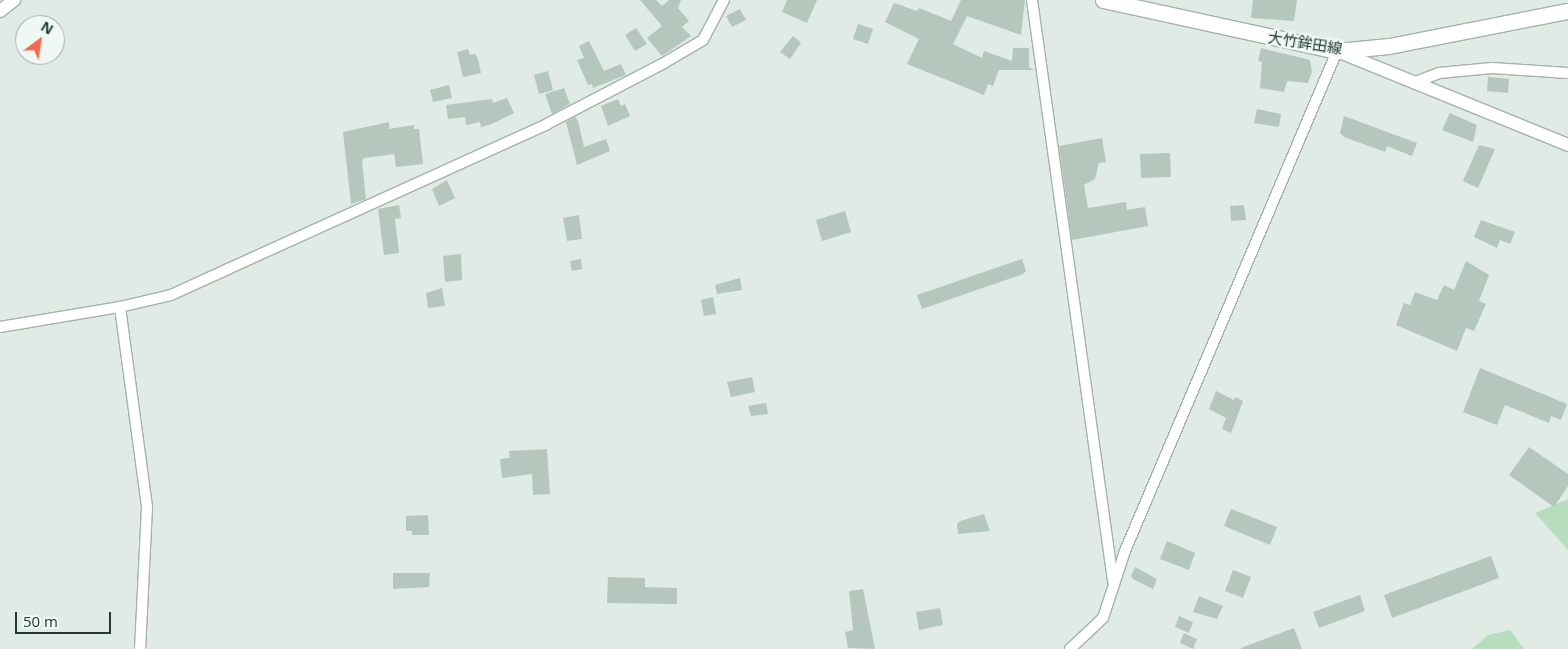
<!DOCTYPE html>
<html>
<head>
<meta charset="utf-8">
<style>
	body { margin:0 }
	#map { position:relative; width:1568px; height:649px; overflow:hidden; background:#dfebe4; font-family:"Open Sans","Noto Sans JP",sans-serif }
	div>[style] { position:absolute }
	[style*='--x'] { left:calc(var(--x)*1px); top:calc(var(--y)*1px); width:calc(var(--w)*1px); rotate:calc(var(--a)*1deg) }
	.green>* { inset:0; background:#b7debc }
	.building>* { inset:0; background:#b5c6bd }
	.roads { filter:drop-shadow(1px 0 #a2b3ab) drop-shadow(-1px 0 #a2b3ab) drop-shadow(0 1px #a2b3ab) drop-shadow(0 -1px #a2b3ab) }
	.minor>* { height:10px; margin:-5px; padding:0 5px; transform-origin:5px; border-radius:5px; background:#fff }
	.tertiary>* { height:12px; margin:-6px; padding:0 6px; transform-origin:6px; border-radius:6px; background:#fff }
	.secondary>* { height:15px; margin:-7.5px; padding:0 7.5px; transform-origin:7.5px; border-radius:7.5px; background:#fff }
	span { translate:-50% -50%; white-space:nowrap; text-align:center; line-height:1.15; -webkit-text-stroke:4.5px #f0f8f3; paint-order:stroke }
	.street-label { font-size:15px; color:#203c31 }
	.north { position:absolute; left:15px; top:15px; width:50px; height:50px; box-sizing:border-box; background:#f0f8f3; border:1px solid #9dada5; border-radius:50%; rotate:31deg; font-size:14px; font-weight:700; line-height:20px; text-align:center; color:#203c31 }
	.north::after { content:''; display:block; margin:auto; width:18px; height:22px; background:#f86551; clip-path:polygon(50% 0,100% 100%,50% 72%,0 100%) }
	.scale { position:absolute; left:15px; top:612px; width:96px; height:22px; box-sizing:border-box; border:2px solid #203c31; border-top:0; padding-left:6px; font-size:15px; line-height:18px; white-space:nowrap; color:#203c31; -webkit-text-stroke:4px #f0f8f3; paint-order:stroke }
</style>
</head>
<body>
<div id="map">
	<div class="green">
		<div style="clip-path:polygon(1568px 499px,1568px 550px,1535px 513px)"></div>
		<div style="clip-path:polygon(1510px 630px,1524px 649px,1472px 649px,1488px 635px)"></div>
	</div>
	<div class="building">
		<div style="clip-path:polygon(640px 0,656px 0,662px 6px,669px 0,681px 0,678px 8px,689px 21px,682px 27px,691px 36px,662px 56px,647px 38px,662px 26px)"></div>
		<div style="clip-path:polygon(787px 0,817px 0,807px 23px,782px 12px)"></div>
		<div style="clip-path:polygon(961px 0,1025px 0,1021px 35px,967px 16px,953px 44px,982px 58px,984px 51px,1012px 61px,1013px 48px,1029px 48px,1029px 67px,1034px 70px,999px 70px,993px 86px,988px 84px,984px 95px,907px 64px,919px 39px,885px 22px,894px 3px,917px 11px,919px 8px,951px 21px)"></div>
		<div style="clip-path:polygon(1253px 0,1297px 0,1294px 21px,1251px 18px)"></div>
		<div style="clip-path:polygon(740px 9px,746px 20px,732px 27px,726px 16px)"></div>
		<div style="clip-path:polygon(858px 24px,873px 29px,868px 44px,853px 39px)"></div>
		<div style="clip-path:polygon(636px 28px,647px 44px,635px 51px,625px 35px)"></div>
		<div style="clip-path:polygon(793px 36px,801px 43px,790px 59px,780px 52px)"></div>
		<div style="clip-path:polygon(589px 41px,604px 71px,621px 64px,626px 75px,593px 88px,592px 84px,588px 85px,577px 60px,584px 58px,579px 46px)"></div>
		<div style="clip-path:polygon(1261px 48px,1310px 60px,1312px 72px,1308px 83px,1287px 81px,1284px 92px,1260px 88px,1262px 62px,1258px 61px)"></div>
		<div style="clip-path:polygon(468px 49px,470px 55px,475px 54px,478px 59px,481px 73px,463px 77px,457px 52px)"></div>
		<div style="clip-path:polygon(548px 71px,553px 90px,539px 94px,534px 75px)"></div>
		<div style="clip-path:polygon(1488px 77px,1509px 79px,1508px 93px,1487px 91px)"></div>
		<div style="clip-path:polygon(449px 85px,452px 98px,433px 102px,430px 90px)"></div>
		<div style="clip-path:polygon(564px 88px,570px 104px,552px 114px,545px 94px)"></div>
		<div style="clip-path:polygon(507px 98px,514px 113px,492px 124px,481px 127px,480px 122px,466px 125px,465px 117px,448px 119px,446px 105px,492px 99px,493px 103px)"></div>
		<div style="clip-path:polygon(618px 99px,621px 106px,625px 104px,630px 116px,608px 126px,601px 106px)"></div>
		<div style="clip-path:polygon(1257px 109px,1281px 114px,1279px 127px,1254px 123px)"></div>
		<div style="clip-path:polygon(1450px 113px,1477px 125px,1473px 142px,1442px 130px)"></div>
		<div style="clip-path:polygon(1344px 116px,1417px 143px,1412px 156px,1387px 146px,1385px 152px,1344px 137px,1340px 133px)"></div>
		<div style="clip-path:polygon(575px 117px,578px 121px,584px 147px,606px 139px,610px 151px,577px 165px,566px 122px)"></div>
		<div style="clip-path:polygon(389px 122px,389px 129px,414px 125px,414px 129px,419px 129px,423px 164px,396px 167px,394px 154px,364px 158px,362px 161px,366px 199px,351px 204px,343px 132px)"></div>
		<div style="clip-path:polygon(1102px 138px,1106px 162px,1099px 163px,1095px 179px,1084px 185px,1088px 208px,1126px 202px,1127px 210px,1145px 207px,1148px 226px,1072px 240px,1059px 146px)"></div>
		<div style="clip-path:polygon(1479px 145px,1495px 149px,1478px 188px,1463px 181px)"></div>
		<div style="clip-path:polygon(1170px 153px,1171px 177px,1141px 178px,1140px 154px)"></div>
		<div style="clip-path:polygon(447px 180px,455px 198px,439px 206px,432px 189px)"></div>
		<div style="clip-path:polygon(399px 205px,401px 218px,395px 219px,399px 253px,384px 255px,378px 209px)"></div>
		<div style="clip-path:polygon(1244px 205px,1246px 220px,1231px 221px,1230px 206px)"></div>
		<div style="clip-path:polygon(845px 211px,851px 232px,822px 241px,816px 220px)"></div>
		<div style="clip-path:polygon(579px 215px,582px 239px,567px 241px,563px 218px)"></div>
		<div style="clip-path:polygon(1481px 220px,1515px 232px,1510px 244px,1500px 240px,1497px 248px,1474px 237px)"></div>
		<div style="clip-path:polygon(461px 254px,462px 280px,445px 282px,443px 256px)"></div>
		<div style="clip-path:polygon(581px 259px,582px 269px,572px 271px,570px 261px)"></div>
		<div style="clip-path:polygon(1022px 259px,1026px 271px,1023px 274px,922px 309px,917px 295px)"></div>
		<div style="clip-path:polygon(1466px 261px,1489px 275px,1479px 301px,1486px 304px,1474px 331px,1466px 328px,1457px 351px,1396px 325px,1404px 303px,1410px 305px,1415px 292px,1437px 300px,1444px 285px,1454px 290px)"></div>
		<div style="clip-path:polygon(740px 278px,742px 290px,717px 294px,715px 285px)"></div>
		<div style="clip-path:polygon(442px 288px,445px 306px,428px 308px,426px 293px)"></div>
		<div style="clip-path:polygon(713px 297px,716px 314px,704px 316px,701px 300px)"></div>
		<div style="clip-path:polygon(1480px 368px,1567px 404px,1561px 420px,1551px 416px,1549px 423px,1505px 405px,1497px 425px,1463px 412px)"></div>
		<div style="clip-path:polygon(752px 377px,755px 392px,731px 397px,727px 382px)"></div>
		<div style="clip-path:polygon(1216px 391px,1234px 400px,1235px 397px,1243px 401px,1231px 433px,1222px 429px,1226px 418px,1209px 409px)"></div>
		<div style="clip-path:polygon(766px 403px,768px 414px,751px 416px,748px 406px)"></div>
		<div style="clip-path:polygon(1529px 447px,1568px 474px,1568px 486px,1554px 507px,1509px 475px)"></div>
		<div style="clip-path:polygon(547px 449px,550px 494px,533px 495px,532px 474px,502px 478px,500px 459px,510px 458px,509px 451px)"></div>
		<div style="clip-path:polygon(1231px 509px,1277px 527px,1270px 545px,1224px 526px)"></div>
		<div style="clip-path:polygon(984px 514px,990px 531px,958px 534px,957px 524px,960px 521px)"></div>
		<div style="clip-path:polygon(428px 515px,429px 535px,412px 535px,412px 531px,406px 531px,406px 516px)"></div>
		<div style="clip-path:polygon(1167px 541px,1195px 553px,1189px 570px,1160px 559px)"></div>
		<div style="clip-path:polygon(1491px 556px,1499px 578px,1392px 618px,1384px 595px)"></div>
		<div style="clip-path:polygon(1135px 567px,1157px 579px,1153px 589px,1133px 579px,1131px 576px)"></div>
		<div style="clip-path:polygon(1233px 570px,1251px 577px,1243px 598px,1225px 591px)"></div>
		<div style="clip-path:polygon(393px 573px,430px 573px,429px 587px,393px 589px)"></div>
		<div style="clip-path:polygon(608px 577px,645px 578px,645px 587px,677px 588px,677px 604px,607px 603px)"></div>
		<div style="clip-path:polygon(863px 589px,875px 649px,848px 648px,845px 632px,853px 630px,849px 591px)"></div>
		<div style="clip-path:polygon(1360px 595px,1365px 611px,1319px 628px,1313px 612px)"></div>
		<div style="clip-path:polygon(1199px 596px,1223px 606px,1217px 619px,1193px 612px)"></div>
		<div style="clip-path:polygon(940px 608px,943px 625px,919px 630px,916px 612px)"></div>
		<div style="clip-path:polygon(1179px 616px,1193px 622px,1189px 633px,1175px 627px)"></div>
		<div style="clip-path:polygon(1294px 628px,1302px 649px,1241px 649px,1241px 648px)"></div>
		<div style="clip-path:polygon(1184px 633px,1197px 639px,1193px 649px,1180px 643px)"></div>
	</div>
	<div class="roads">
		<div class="minor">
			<div style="--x:1032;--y:0;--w:587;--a:82.06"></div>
			<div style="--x:1413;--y:83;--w:28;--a:-21"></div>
			<div style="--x:1439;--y:73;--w:53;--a:-5.4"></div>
			<div style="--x:1492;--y:68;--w:76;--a:3.8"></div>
			<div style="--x:120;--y:307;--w:202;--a:82.3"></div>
			<div style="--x:147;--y:507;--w:142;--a:92.8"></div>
			<div style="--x:0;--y:327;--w:122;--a:-9.5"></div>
			<div style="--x:120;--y:307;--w:52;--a:-13.2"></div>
			<div style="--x:171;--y:295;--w:63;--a:-24.5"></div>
			<div style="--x:228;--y:269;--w:350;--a:-24.4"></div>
			<div style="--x:547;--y:124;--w:132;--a:-27.5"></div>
			<div style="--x:664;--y:63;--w:45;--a:-30.5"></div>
			<div style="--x:703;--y:40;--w:45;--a:-62.3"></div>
			<div style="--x:1070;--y:649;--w:45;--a:-43.2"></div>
			<div style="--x:1103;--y:618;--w:71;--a:-71.8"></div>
			<div style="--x:1125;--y:551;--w:543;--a:-67.02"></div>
		</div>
		<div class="tertiary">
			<div style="--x:0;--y:11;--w:18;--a:-38"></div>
			<div style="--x:1337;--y:51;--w:249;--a:22.1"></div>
		</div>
		<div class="secondary">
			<div style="--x:1103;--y:0;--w:239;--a:12.3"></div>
			<div style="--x:1337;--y:51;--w:52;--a:-5.5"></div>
			<div style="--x:1389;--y:46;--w:182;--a:-11.1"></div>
		</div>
	</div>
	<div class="street-label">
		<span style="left:1305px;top:43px;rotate:9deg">大竹鉾田線</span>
	</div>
	<div class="north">N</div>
	<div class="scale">50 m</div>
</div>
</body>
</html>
